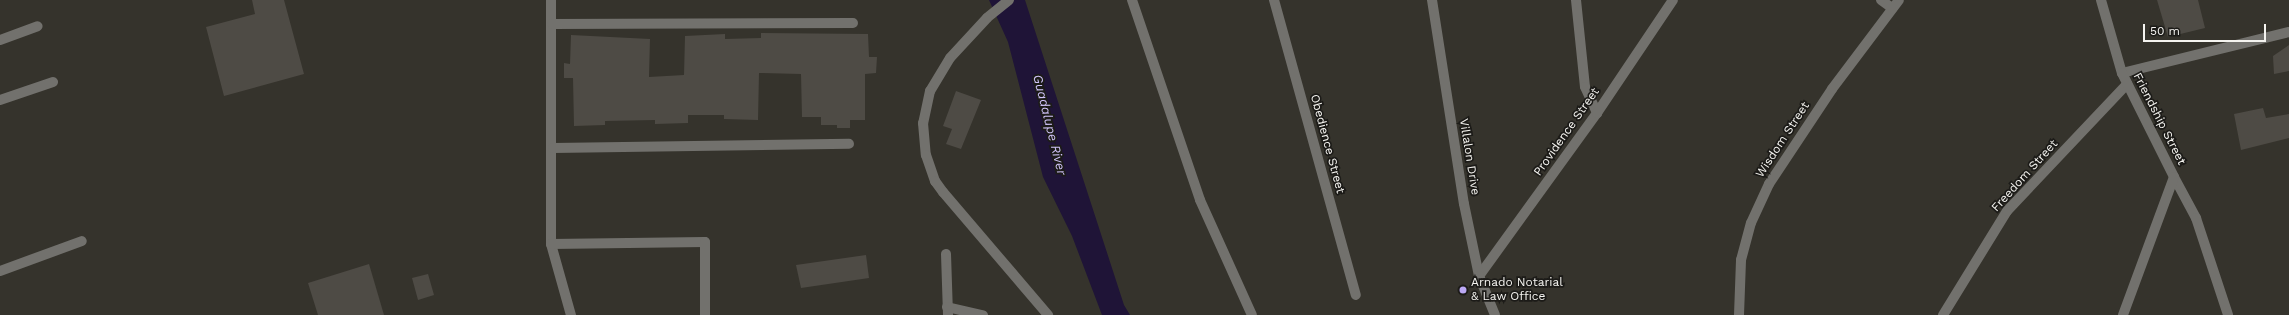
<!DOCTYPE html>
<html>
<head>
<meta charset="utf-8">
<style>
	body { margin:0 }
	#map { position:relative; width:2289px; height:315px; overflow:hidden; background:#35332c; font-family:"Work Sans",sans-serif }
	div>[style] { position:absolute }
	[style*='--x'] { left:calc(var(--x)*1px); top:calc(var(--y)*1px); width:calc(var(--w)*1px); rotate:calc(var(--a)*1deg) }
	.water>* { inset:0; background:#1f1437 }
	.building>* { inset:0; background:#4e4b45 }
	.minor>* { height:10px; margin:-5px; padding:0 5px; transform-origin:5px; border-radius:5px; background:#72716d }
	.tertiary>* { height:10px; margin:-5px; padding:0 5px; transform-origin:5px; border-radius:5px; background:#72716d }
	.dots>* { width:11px; height:11px; translate:-50% -50%; box-sizing:border-box; border:2px solid #1c1b18; border-radius:50% }
	span { translate:-50% -50%; white-space:nowrap; text-align:center; line-height:1.15; -webkit-text-stroke:3.5px #1c1b18; paint-order:stroke }
	.street-label { font-size:12px; color:#f5f4f0 }
	.poi-label { font-size:12px; color:#f5f4f0 }
	.left { translate:0 -50%; text-align:left }
	.water-label { font-size:13px; color:#cfc2f8; font-style:italic }
	.scale { position:absolute; left:2143px; top:24px; width:123px; height:18px; box-sizing:border-box; border:2px solid #f5f4f0; border-top:0; padding-left:5px; font-size:12px; line-height:14px; white-space:nowrap; color:#f5f4f0; -webkit-text-stroke:3px #1c1b18; paint-order:stroke }
</style>
</head>
<body>
<div id="map">
	<div class="water">
		<div style="clip-path:polygon(989px 0,1025px 0,1124px 305px,1130px 315px,1102px 315px,1072px 236px,1043px 177px,1008px 42px)"></div>
	</div>
	<div class="building">
		<div style="clip-path:polygon(252px 0,284px 0,304px 74px,224px 96px,206px 27px,255px 14px)"></div>
		<div style="clip-path:polygon(2157px 0,2198px 0,2205px 28px,2168px 37px)"></div>
		<div style="clip-path:polygon(761px 33px,868px 34px,869px 57px,877px 57px,876px 73px,865px 74px,865px 120px,850px 120px,850px 128px,837px 128px,837px 125px,821px 125px,821px 117px,802px 117px,801px 74px,759px 73px,758px 120px,724px 119px,724px 115px,688px 115px,688px 123px,655px 124px,655px 120px,605px 121px,605px 125px,574px 126px,573px 78px,564px 78px,564px 63px,570px 64px,571px 35px,650px 39px,649px 77px,684px 75px,685px 36px,725px 34px,725px 39px,761px 38px)"></div>
		<div style="clip-path:polygon(2289px 45px,2289px 71px,2274px 74px,2273px 56px)"></div>
		<div style="clip-path:polygon(956px 91px,981px 100px,961px 149px,946px 144px,952px 129px,943px 126px)"></div>
		<div style="clip-path:polygon(2263px 108px,2266px 118px,2289px 114px,2289px 138px,2241px 150px,2234px 114px)"></div>
		<div style="clip-path:polygon(866px 255px,869px 278px,801px 288px,796px 265px)"></div>
		<div style="clip-path:polygon(369px 264px,384px 315px,318px 315px,308px 283px)"></div>
		<div style="clip-path:polygon(428px 274px,434px 295px,418px 300px,412px 278px)"></div>
	</div>
	<div class="minor">
		<div style="--x:551;--y:0;--w:244;--a:90"></div>
		<div style="--x:551;--y:244;--w:74;--a:74.3"></div>
		<div style="--x:1132;--y:0;--w:211;--a:71.2"></div>
		<div style="--x:1200;--y:200;--w:126;--a:65.7"></div>
		<div style="--x:1274;--y:0;--w:306;--a:74.5"></div>
		<div style="--x:1576;--y:0;--w:87;--a:84.1"></div>
		<div style="--x:1585;--y:87;--w:29;--a:65"></div>
		<div style="--x:1881;--y:0;--w:14;--a:36"></div>
		<div style="--x:552;--y:24;--w:301;--a:-0.2"></div>
		<div style="--x:0;--y:40;--w:40;--a:-20.2"></div>
		<div style="--x:2122;--y:73;--w:172;--a:-13.8"></div>
		<div style="--x:0;--y:100;--w:56;--a:-18.8"></div>
		<div style="--x:553;--y:148;--w:296;--a:-0.8"></div>
		<div style="--x:2174;--y:177;--w:47;--a:61.8"></div>
		<div style="--x:2196;--y:218;--w:102;--a:71.7"></div>
		<div style="--x:551;--y:244;--w:154;--a:-0.7"></div>
		<div style="--x:705;--y:242;--w:73;--a:90"></div>
		<div style="--x:946;--y:254;--w:61;--a:88.1"></div>
		<div style="--x:0;--y:271;--w:87;--a:-20.1"></div>
		<div style="--x:1479;--y:276;--w:201;--a:-54.1"></div>
		<div style="--x:1597;--y:113;--w:136;--a:-56.1"></div>
		<div style="--x:947;--y:307;--w:37;--a:13"></div>
		<div style="--x:1739;--y:315;--w:55;--a:-87.9"></div>
		<div style="--x:1741;--y:260;--w:38;--a:-75"></div>
		<div style="--x:1751;--y:223;--w:43;--a:-65.2"></div>
		<div style="--x:1769;--y:184;--w:114;--a:-56.4"></div>
		<div style="--x:1832;--y:89;--w:111;--a:-53"></div>
		<div style="--x:1943;--y:315;--w:122;--a:-58.4"></div>
		<div style="--x:2007;--y:211;--w:175;--a:-46.6"></div>
	</div>
	<div class="tertiary">
		<div style="--x:1009;--y:0;--w:28;--a:141"></div>
		<div style="--x:987;--y:18;--w:54;--a:132.8"></div>
		<div style="--x:950;--y:58;--w:39;--a:121"></div>
		<div style="--x:930;--y:91;--w:33;--a:102"></div>
		<div style="--x:923;--y:123;--w:32;--a:85"></div>
		<div style="--x:926;--y:155;--w:28;--a:71"></div>
		<div style="--x:935;--y:181;--w:14;--a:54"></div>
		<div style="--x:943;--y:192;--w:162;--a:49.5"></div>
		<div style="--x:1432;--y:0;--w:206;--a:81.1"></div>
		<div style="--x:1464;--y:204;--w:74;--a:78.2"></div>
		<div style="--x:1479;--y:276;--w:42;--a:67.7"></div>
		<div style="--x:2101;--y:0;--w:76;--a:74"></div>
		<div style="--x:2122;--y:73;--w:116;--a:63.4"></div>
		<div style="--x:2174;--y:177;--w:147;--a:110.3"></div>
	</div>
	<div class="dots">
		<div style="left:1463px;top:290px;background:#bca9f5"></div>
	</div>
	<div class="street-label">
		<span style="left:2159px;top:119px;rotate:63deg">Friendship Street</span>
		<span style="left:1567px;top:132px;rotate:-55deg">Providence Street</span>
		<span style="left:1783px;top:140px;rotate:-57deg">Wisdom Street</span>
		<span style="left:1327px;top:144px;rotate:75deg">Obedience Street</span>
		<span style="left:1469px;top:157px;rotate:81deg">Villalon Drive</span>
		<span style="left:2025px;top:176px;rotate:-48deg">Freedom Street</span>
	</div>
	<div class="poi-label">
		<span class="left" style="left:1471px;top:290px">Arnado Notarial<br>&amp; Law Office</span>
	</div>
	<div class="water-label">
		<span style="left:1049px;top:125px;rotate:76deg">Guadalupe River</span>
	</div>
	<div class="scale">50 m</div>
</div>
</body>
</html>
